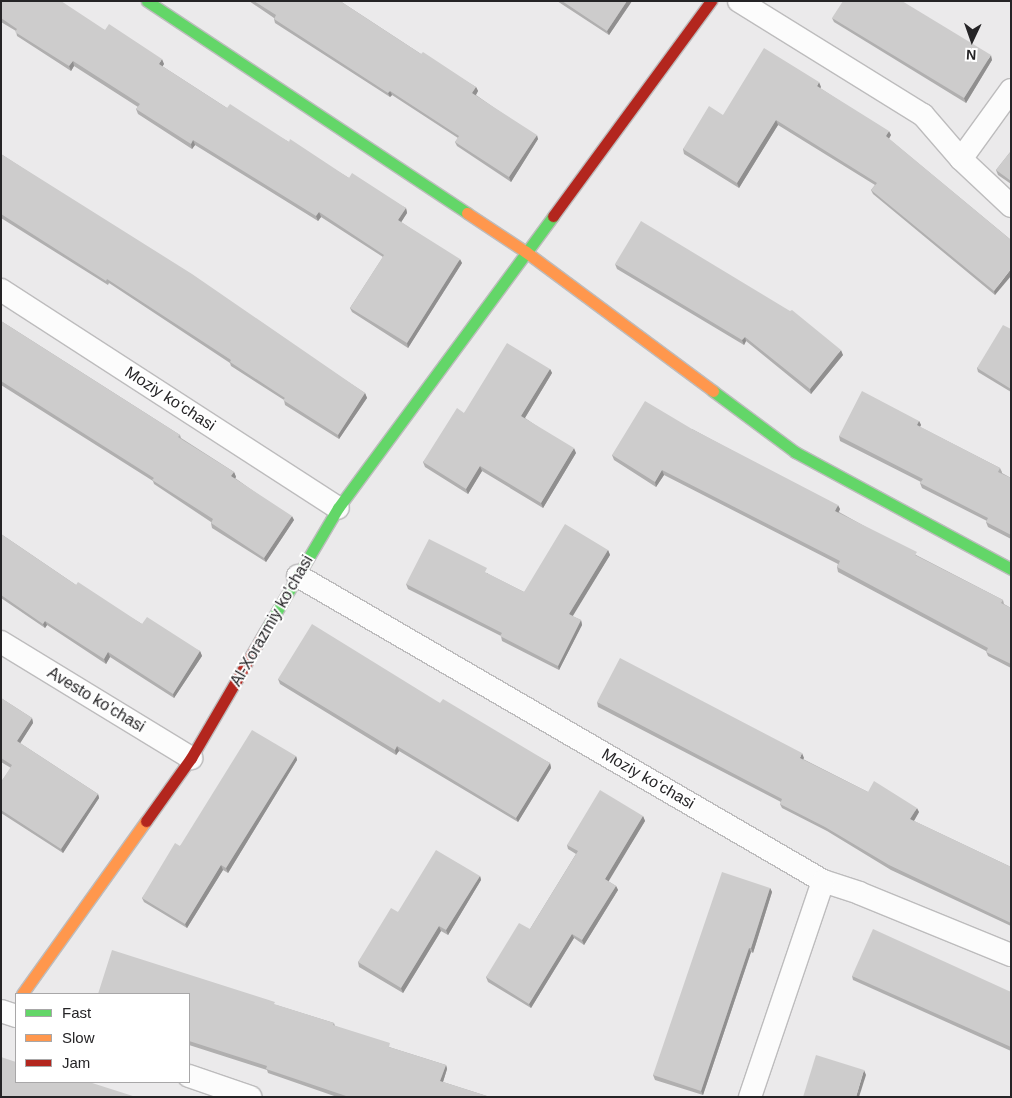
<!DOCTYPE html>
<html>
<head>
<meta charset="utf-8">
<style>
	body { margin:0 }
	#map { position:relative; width:1012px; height:1098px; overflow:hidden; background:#ebeaeb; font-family:Helvetica,sans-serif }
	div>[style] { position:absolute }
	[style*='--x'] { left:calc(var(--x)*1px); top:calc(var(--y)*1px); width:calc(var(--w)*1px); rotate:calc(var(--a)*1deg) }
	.roads { filter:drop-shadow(1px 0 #bdbcbd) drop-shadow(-1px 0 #bdbcbd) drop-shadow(0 1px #bdbcbd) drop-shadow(0 -1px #bdbcbd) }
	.street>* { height:22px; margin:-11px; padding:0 11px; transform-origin:11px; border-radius:11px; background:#fcfcfc }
	.fast>* { height:11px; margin:-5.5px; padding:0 5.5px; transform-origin:5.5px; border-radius:5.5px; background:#63d668 }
	.slow>* { height:11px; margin:-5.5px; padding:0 5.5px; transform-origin:5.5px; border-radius:5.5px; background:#ff974d }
	.jam>* { height:11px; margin:-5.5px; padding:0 5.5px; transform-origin:5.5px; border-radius:5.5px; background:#b3261e }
	.wall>* { inset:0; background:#b0afaf }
	.shaded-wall>* { inset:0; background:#908f8f }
	.building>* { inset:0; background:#cdcccc }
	span { translate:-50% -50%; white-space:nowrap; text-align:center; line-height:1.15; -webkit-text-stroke:4px #fff; paint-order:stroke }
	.street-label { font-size:16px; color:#252426 }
	.frame { position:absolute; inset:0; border:2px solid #252426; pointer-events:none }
	.legend { position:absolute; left:15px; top:993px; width:175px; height:90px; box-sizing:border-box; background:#fff; border:1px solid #a8a7a8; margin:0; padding:6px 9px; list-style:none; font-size:15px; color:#252426 }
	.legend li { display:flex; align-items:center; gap:10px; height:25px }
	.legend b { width:25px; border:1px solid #a8a7a8 }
	.north { position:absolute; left:947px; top:15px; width:50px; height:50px; -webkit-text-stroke:4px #fff; paint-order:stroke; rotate:183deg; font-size:14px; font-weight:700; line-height:20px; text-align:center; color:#252426 }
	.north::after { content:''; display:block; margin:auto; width:18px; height:22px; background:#252426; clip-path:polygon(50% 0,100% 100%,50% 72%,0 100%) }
</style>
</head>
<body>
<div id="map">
	<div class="roads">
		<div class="street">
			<div style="--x:739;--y:1;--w:216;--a:31.8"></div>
			<div style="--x:923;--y:115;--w:58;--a:49.2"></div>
			<div style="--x:961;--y:159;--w:69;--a:43.2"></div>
			<div style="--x:961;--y:159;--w:85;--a:-54.1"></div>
			<div style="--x:1;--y:290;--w:401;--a:32.9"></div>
			<div style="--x:298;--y:576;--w:607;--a:30.15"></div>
			<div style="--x:823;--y:881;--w:38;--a:18"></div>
			<div style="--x:859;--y:893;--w:164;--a:22.2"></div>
			<div style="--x:1;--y:642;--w:223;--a:31.4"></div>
			<div style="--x:1;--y:1011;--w:16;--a:18"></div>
			<div style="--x:189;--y:1076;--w:65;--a:19"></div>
			<div style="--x:750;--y:1097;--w:228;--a:-71.3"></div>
		</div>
		<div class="fast">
			<div style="--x:147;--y:1;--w:384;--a:33.5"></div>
			<div style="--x:713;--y:391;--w:102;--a:36.6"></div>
			<div style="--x:795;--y:452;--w:246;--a:28.4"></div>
			<div style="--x:264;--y:633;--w:145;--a:-59.4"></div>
			<div style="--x:338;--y:508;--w:363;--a:-53.6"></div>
		</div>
		<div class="slow">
			<div style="--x:467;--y:213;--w:71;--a:33.5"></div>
			<div style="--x:526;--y:252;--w:233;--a:36.6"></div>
			<div style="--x:22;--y:994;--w:213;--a:-54.4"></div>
		</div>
		<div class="jam">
			<div style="--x:553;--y:216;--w:267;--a:-53.7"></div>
			<div style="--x:146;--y:821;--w:77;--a:-54.5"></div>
			<div style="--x:191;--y:758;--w:145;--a:-59.7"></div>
		</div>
	</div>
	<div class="wall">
		<div style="clip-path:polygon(1px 1px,105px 30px,164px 64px,162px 66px,227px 108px,289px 142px,349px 178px,406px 208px,407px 213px,401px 222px,462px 263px,408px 348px,352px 312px,350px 308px,383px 257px,321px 217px,318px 221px,195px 145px,192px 149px,138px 114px,136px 109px,138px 107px,74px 66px,71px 71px,17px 36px,16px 31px,1px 22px)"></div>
		<div style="clip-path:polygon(249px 1px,340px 1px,421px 54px,476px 87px,478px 91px,476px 95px,538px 139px,511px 182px,457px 146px,455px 142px,458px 138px,392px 95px,390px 97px,275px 23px,274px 19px,274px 18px)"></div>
		<div style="clip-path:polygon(557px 1px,632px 1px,609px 35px)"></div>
		<div style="clip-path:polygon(832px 18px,992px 60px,966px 103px,834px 22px)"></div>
		<div style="clip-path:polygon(821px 87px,820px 88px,891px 135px,889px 139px,1011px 240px,995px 295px,873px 194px,871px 190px,875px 185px,778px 125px,739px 188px,684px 154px,683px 149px,723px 115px)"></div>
		<div style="clip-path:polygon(1011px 151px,1011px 184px,998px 175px,996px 170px)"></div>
		<div style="clip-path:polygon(1px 154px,365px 393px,367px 398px,339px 439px,285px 405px,284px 400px,231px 366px,230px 363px,109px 283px,108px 285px,1px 218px)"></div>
		<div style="clip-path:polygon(615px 264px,843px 355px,811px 394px,746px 341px,744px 345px,617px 269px)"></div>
		<div style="clip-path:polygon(1px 321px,180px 435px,181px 438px,234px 472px,236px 477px,235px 478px,294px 520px,266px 562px,212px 528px,211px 523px,211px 522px,154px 484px,153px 481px,1px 385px)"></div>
		<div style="clip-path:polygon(1011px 329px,1011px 392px,978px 372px,977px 368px)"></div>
		<div style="clip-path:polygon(550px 369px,552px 373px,525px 418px,576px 453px,543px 508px,482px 471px,468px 494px,425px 467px,423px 462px,464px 413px)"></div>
		<div style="clip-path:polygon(919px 421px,921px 425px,920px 427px,1000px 468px,1002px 472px,1002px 473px,1011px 478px,1011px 539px,988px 527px,986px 522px,987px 521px,922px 488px,920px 483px,921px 482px,840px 441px,839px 436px)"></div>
		<div style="clip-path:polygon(692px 429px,840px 509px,839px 512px,918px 556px,1003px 600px,1004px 604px,1011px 608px,1011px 668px,988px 656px,986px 651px,838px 572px,837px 567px,838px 564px,664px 475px,656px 487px,614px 460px,612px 455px)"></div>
		<div style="clip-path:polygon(1px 534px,76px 585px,142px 624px,200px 651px,202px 656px,174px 698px,110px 657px,106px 664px,47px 625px,45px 628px,1px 598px)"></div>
		<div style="clip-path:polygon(608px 550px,610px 555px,572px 616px,581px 620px,582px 625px,559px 670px,502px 641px,501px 636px,408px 589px,406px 584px,488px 573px,488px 574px,524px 592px)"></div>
		<div style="clip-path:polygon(278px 679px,440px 703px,550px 763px,551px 768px,518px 822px,399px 751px,396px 755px,280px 684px)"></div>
		<div style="clip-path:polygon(1px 698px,32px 718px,33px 723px,20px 743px,98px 794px,99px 798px,63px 853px,1px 813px,1px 782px,11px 768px,1px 762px)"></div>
		<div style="clip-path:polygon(597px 702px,804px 758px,803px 759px,868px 792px,919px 812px,914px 821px,1011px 867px,1011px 926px,891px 870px,827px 831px,782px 808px,780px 804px,781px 802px,598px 707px)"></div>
		<div style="clip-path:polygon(296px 756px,297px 760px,228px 873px,223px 870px,187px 928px,144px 902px,142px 898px,180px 846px)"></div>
		<div style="clip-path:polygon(643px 816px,645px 821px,608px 881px,616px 886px,618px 890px,584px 945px,574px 938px,531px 1008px,488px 982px,486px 977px,530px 929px,576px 854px,568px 849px,567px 845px)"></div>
		<div style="clip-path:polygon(480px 876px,481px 880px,448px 935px,441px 931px,403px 993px,359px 967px,358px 962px,398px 912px)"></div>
		<div style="clip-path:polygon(770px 888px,772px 892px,753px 953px,751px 952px,703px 1095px,655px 1080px,653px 1075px)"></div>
		<div style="clip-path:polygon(852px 976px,1011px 992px,1011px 1051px,853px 980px)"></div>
		<div style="clip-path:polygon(189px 994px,276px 1005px,334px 1023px,335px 1026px,392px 1048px,446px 1065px,447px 1069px,443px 1082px,490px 1097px,337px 1097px,268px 1073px,267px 1070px,189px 1045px)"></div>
	</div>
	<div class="shaded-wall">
		<div style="clip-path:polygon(627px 1px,632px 1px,609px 35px,607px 31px)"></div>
		<div style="clip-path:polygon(991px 55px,992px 60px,966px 103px,964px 98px)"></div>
		<div style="clip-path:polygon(162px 59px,164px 64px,161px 69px,159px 64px)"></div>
		<div style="clip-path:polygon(73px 61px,74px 66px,71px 71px,69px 66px)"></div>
		<div style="clip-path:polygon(819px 82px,821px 87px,818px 91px,817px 86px)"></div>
		<div style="clip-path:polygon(476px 87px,478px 91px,474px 98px,472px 93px)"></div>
		<div style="clip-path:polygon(390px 91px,392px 95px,390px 97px,388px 93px)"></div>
		<div style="clip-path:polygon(776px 120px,778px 125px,739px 188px,737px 183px)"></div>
		<div style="clip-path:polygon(889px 131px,891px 135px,887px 141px,886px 136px)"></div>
		<div style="clip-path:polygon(537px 135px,538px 139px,511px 182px,509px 177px)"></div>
		<div style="clip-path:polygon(193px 140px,195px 145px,192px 149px,191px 144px)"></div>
		<div style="clip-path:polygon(406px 208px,407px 213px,400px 224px,398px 220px)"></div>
		<div style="clip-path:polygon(319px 212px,321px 217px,318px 221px,316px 216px)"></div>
		<div style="clip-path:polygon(460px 259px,462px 263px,408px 348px,407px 343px)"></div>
		<div style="clip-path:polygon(1011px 269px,1011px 276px,995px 295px,994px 291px)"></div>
		<div style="clip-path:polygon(745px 337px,746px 341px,744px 345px,742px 340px)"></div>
		<div style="clip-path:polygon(841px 350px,843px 355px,811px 394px,810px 389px)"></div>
		<div style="clip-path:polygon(550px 369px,552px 373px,523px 421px,521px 416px)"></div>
		<div style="clip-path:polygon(365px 393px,367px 398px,339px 439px,338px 435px)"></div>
		<div style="clip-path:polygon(919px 421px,921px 425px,918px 430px,917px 425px)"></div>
		<div style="clip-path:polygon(574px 448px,576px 453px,543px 508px,541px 503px)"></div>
		<div style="clip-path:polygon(480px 466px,482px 471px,468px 494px,466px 489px)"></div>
		<div style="clip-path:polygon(662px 470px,664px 475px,656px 487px,655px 482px)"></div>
		<div style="clip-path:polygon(234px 472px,236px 477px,233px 481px,231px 476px)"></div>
		<div style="clip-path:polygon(838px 505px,840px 509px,837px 515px,835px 511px)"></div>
		<div style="clip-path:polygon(292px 516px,294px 520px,266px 562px,264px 558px)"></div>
		<div style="clip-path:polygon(608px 550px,610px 555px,571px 619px,569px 614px)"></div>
		<div style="clip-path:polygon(581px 620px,582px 625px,559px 670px,558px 666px)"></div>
		<div style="clip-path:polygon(45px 621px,47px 625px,45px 628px,43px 624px)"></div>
		<div style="clip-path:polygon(200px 651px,202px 656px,174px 698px,173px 694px)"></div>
		<div style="clip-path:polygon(108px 652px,110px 657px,106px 664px,104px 659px)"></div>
		<div style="clip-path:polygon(32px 718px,33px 723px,19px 745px,17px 741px)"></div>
		<div style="clip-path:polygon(397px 746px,399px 751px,396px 755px,395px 750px)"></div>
		<div style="clip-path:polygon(802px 753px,804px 758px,801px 762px,800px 758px)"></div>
		<div style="clip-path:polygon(296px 756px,297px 760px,228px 873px,226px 868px)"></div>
		<div style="clip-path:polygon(550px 763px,551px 768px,518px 822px,516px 818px)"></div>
		<div style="clip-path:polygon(98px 794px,99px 798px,63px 853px,61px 849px)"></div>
		<div style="clip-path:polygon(917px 808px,919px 812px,912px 824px,910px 819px)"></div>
		<div style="clip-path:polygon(643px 816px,645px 821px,607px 884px,605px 879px)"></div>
		<div style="clip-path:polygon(221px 865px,223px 870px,187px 928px,185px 924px)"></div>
		<div style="clip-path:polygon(480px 876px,481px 880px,448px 935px,446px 930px)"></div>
		<div style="clip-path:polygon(616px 886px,618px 890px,584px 945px,582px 940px)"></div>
		<div style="clip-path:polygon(770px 888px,772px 892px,753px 953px,751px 948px)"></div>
		<div style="clip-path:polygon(439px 926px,441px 931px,403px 993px,401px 988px)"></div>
		<div style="clip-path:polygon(572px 934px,574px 938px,531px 1008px,529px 1004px)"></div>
		<div style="clip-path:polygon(749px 948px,751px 952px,703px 1095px,701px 1091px)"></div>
		<div style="clip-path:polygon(446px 1065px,447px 1069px,442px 1085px,440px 1081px)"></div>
		<div style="clip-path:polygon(864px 1070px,866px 1075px,859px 1097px,856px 1097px)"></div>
	</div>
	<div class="building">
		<div style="clip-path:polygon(1px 1px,61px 1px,105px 30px,109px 24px,162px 59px,159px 64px,227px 108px,230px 104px,289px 142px,290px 139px,349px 178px,352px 173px,406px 208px,398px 220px,460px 259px,407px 343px,350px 308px,384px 255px,319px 212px,316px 216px,193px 140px,191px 144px,136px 109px,140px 104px,73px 61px,69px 66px,15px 32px,17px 29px,1px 18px)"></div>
		<div style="clip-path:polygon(254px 1px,340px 1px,421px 54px,423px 52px,476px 87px,472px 93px,537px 135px,509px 177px,455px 142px,459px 136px,390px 91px,388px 93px,274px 19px,276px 15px)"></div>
		<div style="clip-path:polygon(562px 1px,627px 1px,607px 31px)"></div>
		<div style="clip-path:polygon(843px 1px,902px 1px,991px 55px,964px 98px,832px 18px)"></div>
		<div style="clip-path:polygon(764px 48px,819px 82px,817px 86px,889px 131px,886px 136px,1011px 240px,1011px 269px,994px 291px,871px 190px,877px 183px,776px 120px,737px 183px,683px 149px,709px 106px,723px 115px)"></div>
		<div style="clip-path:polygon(1011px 151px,1011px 181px,996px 170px)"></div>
		<div style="clip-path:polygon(1px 154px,192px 274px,365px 393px,338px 435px,283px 400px,285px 398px,230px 362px,231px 360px,107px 279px,106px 281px,1px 214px)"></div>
		<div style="clip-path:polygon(641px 221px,790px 311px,792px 310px,841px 350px,810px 389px,745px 337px,742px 340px,615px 264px)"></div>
		<div style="clip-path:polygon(1px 321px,180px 435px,178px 437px,234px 472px,231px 476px,292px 516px,264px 558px,211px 523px,213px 519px,152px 480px,154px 478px,1px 381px)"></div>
		<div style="clip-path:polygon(1003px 325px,1011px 329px,1011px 389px,977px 368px)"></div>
		<div style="clip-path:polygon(507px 343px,550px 369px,521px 416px,574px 448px,541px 503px,480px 466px,466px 489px,423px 462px,457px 408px,464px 413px)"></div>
		<div style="clip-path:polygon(862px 391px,919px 421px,917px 425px,1000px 468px,998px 472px,1011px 478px,1011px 535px,986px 522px,988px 518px,920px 483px,923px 479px,839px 436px)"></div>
		<div style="clip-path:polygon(645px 401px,692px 429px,838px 505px,835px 511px,917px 552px,915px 555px,1003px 600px,1001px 603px,1011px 608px,1011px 664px,986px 652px,988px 648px,837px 567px,840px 561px,662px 470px,655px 482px,612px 455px)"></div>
		<div style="clip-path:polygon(565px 524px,608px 550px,569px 614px,581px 620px,558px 666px,500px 636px,502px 633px,406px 584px,429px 539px,487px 568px,485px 572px,524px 592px)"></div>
		<div style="clip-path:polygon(1px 534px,76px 585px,78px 582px,142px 624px,147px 617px,200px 651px,173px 694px,108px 652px,104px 659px,45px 621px,43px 624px,1px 595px)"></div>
		<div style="clip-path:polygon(312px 624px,440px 703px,443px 699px,550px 763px,516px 818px,397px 746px,395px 750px,278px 679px)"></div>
		<div style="clip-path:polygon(620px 658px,802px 753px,800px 758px,868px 792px,874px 781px,917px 808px,910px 819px,1011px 867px,1011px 923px,889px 865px,825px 827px,780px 804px,782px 799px,597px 702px)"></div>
		<div style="clip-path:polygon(1px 698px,32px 718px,17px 741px,98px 794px,61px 849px,1px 810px,1px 782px,12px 765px,1px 758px)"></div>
		<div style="clip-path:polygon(252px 730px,296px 756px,226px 868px,221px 865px,185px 924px,142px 898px,175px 843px,180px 846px)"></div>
		<div style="clip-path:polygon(600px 790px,643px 816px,605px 879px,616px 886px,582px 940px,572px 934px,529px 1004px,486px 977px,519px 923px,530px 929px,578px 851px,567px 845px)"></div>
		<div style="clip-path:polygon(436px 850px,480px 876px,446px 930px,439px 926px,401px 988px,358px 962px,391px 908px,398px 912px)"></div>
		<div style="clip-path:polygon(722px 872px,770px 888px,751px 948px,749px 948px,701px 1091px,653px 1075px)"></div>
		<div style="clip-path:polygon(873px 929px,1011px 992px,1011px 1047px,852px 976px)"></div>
		<div style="clip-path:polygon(112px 950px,275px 1002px,274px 1004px,334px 1023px,333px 1025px,390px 1043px,389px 1047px,446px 1065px,440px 1081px,490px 1097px,349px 1097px,266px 1069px,267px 1066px,189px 1041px,189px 994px,98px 994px)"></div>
		<div style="clip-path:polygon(816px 1055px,864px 1070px,856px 1097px,803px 1097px)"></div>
		<div style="clip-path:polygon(1px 1057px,16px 1062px,16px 1082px,89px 1082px,136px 1097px,1px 1097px)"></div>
	</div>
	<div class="street-label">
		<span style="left:170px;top:399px;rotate:33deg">Moziy ko‘chasi</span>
		<span style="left:272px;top:621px;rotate:-60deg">Al-Xorazmiy ko'chasi</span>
		<span style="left:96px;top:700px;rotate:31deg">Avesto ko'chasi</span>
		<span style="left:648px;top:779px;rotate:30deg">Moziy ko‘chasi</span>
	</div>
	<div class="frame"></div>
	<ul class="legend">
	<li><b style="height:6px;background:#63d668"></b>Fast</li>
	<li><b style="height:6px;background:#ff974d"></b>Slow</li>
	<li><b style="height:6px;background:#b3261e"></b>Jam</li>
	</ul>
	<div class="north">N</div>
</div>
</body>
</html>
